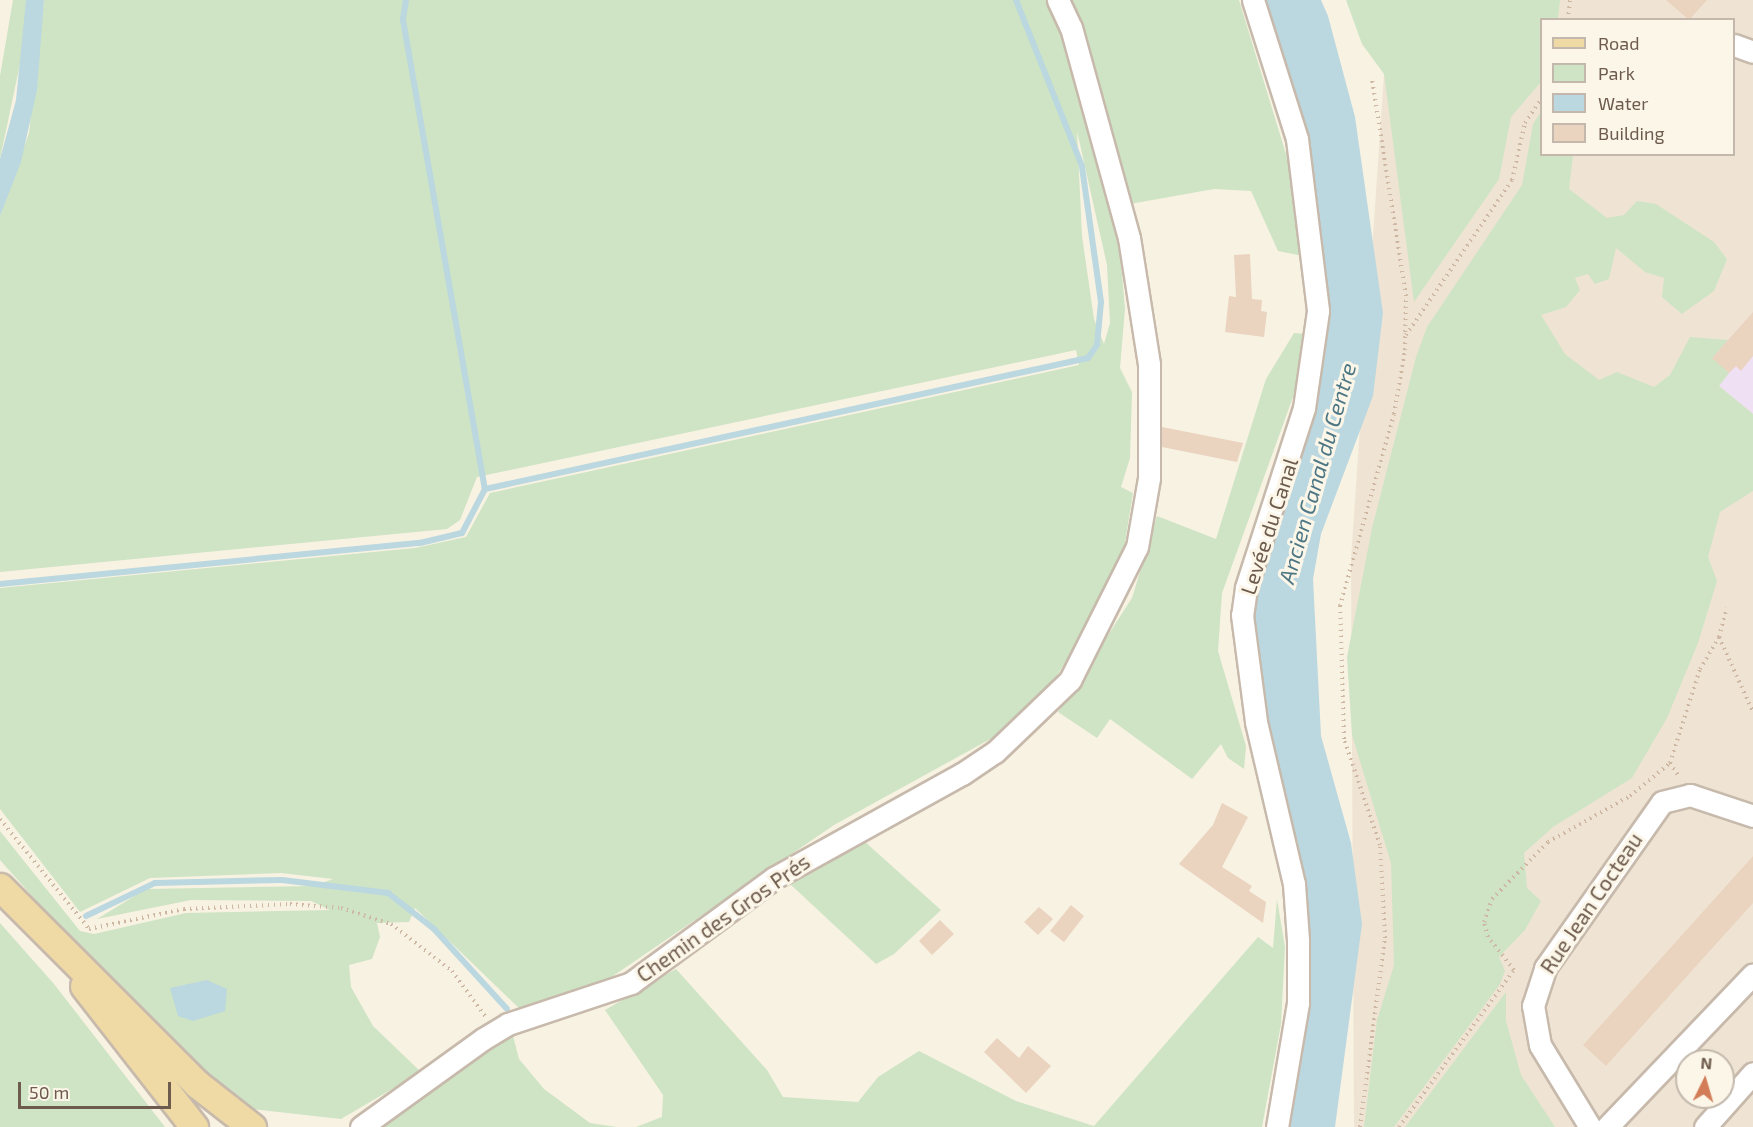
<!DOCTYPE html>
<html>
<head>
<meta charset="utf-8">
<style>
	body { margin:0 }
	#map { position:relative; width:1753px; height:1127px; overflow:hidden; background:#f8f2e3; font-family:"Exo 2",sans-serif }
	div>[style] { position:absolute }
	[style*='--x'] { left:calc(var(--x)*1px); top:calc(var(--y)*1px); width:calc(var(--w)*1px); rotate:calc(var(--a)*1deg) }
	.residential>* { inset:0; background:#efe4d3 }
	.education>* { inset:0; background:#efe0f4 }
	.green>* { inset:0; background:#cee4c4 }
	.water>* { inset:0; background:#bbd7df }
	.stream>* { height:6px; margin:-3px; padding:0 3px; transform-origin:3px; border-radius:3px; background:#bbd7df }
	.building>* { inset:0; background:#ead3bf }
	.path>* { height:4px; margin-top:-2px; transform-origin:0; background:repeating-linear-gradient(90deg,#ceb7a2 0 1.5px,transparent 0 6px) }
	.roads { filter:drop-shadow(2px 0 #c7baac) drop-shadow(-2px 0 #c7baac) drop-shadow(0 2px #c7baac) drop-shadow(0 -2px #c7baac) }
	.minor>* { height:21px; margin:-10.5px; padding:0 10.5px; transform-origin:10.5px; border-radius:10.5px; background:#fff }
	.major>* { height:27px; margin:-13.5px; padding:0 13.5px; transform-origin:13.5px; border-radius:13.5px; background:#efd9a4 }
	span { translate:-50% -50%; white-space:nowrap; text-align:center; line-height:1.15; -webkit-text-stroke:6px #fcf6e9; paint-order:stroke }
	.street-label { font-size:21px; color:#6d5b4d }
	.water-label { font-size:22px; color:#4d7784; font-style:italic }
	.legend { position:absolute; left:1540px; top:18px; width:195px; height:138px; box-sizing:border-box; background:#fcf6e9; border:2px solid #c3b8ab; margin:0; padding:8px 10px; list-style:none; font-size:18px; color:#6d5b4d }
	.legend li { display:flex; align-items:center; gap:12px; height:30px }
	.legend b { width:30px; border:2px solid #c3b8ab }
	.north { position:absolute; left:1675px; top:1049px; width:60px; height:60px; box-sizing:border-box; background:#fcf6e9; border:2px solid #c3b8ab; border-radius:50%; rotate:5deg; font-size:16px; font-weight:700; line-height:24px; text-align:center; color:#6d5b4d }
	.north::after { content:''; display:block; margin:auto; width:21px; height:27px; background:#d27d58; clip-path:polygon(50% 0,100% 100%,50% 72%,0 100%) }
	.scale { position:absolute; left:18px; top:1082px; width:153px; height:27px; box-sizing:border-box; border:3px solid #6d5b4d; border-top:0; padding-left:8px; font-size:18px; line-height:21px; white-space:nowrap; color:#6d5b4d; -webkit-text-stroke:4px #fcf6e9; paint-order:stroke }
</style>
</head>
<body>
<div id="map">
	<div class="residential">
		<div style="clip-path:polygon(evenodd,1348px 0,1753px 0,1753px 1127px,1354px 1127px,1351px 559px,1384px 74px,1348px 0,1542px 20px,1734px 20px,1734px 154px,1542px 154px,1542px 20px,1348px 0,1687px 1061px,1723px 1061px,1723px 1097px,1687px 1097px,1687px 1061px)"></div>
	</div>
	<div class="education">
		<div style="clip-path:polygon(1753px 312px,1753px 414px,1719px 386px,1712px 358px)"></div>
	</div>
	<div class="green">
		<div style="clip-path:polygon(13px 0,26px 0,25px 40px,0 159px,0 76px)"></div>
		<div style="clip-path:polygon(evenodd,44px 0,1047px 0,1062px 30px,1119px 238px,1125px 309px,1120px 368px,1132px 392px,1130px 458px,1121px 487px,1133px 493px,1122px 561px,1094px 617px,1049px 688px,994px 737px,834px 825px,594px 989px,520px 1009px,415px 908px,409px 922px,377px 923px,380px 937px,372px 959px,349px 965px,351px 987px,373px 1026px,421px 1072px,341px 1119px,242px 1108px,118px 993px,0 860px,0 831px,80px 931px,94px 934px,186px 913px,330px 910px,311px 901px,191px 900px,97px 919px,146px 889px,314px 886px,333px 879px,281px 873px,150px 878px,80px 912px,0 809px,0 588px,415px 548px,466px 537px,490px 493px,1079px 365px,1076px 350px,477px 477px,460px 520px,447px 529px,0 572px,0 216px,29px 133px,44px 0,1077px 131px,1107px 265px,1110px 323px,1104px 344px,1094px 319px,1082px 236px,1077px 131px)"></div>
		<div style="clip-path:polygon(1071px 0,1239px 0,1289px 164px,1303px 256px,1278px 251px,1251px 191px,1214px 189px,1130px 204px)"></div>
		<div style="clip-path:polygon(1346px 0,1560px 0,1558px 19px,1542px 20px,1541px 82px,1511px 117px,1499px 179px,1414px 302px,1384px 74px,1362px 44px)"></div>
		<div style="clip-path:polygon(1541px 112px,1542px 154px,1573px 155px,1569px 189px,1607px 218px,1624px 215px,1637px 201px,1656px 204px,1714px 242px,1727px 259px,1714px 291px,1682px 314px,1662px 297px,1664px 278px,1645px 272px,1616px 248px,1609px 279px,1595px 284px,1588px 274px,1575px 278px,1580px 290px,1566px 307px,1541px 315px,1565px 354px,1599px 380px,1617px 372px,1654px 387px,1670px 375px,1690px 337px,1728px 340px,1713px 358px,1729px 373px,1719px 386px,1753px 414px,1753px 491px,1720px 512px,1708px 557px,1717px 581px,1698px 643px,1667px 718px,1632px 778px,1553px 827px,1524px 853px,1527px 888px,1541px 901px,1525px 930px,1499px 957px,1505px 971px,1500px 984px,1394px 1127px,1364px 1127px,1377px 1020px,1394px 965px,1391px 863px,1352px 735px,1347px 657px,1372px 528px,1416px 357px,1427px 327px,1522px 185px,1533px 124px)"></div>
		<div style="clip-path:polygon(1294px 333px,1305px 334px,1293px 397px,1222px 593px,1218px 651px,1246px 746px,1244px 769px,1228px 758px,1221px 744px,1192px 779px,1110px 719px,1097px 738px,1058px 712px,1132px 598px,1157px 516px,1216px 539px,1266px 379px)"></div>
		<div style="clip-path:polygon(864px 841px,941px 910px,894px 954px,876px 964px,790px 884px)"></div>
		<div style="clip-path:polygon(1277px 899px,1285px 947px,1281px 1024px,1262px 1127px,636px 1127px,662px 1117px,663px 1095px,605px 1010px,676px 969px,767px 1070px,783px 1097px,858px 1102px,878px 1077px,919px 1051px,1016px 1101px,1094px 1126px,1258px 937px,1273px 948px)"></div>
		<div style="clip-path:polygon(0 923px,54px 984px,165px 1127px,0 1127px)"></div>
		<div style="clip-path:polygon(1506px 992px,1506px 1021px,1521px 1075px,1555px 1127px,1405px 1127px)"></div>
		<div style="clip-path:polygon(512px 1032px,519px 1059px,544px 1089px,590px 1123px,617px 1127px,378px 1127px)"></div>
	</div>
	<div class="water">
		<div style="clip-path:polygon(26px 0,44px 0,37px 90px,21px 162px,0 216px,0 159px,16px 100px)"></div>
		<div style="clip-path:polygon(1261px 0,1321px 0,1328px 16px,1355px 117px,1383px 313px,1373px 396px,1321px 534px,1313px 579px,1321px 736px,1351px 843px,1362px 924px,1335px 1127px,1284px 1127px,1301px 885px,1261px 705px,1249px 612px,1265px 546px,1303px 447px,1326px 339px,1312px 174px)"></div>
		<div style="clip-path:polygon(207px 980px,227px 989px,225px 1011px,193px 1021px,178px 1016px,170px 988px)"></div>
	</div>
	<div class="stream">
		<div style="--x:406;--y:0;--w:20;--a:99"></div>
		<div style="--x:403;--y:20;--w:476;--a:80.1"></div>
		<div style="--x:0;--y:584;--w:422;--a:-5.6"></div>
		<div style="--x:420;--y:543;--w:43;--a:-13.4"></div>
		<div style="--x:462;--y:533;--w:50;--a:-62.4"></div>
		<div style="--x:485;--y:489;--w:617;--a:-12.26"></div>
		<div style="--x:1088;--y:358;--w:16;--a:-55"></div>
		<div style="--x:1097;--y:345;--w:43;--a:-84.7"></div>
		<div style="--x:1101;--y:302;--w:137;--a:-98"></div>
		<div style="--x:1082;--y:166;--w:179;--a:-111.7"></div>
		<div style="--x:86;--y:916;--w:76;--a:-25.6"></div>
		<div style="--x:155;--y:883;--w:127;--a:-1.4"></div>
		<div style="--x:282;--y:880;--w:107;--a:7"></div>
		<div style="--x:388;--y:893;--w:58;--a:38"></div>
		<div style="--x:434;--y:929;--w:108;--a:47.6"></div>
	</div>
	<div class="building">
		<div style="clip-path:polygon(1666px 0,1707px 0,1689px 20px)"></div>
		<div style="clip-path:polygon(1250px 254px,1252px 299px,1262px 300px,1261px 311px,1267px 312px,1264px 337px,1225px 332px,1229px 296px,1236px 297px,1234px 255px)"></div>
		<div style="clip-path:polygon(1753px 312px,1753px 356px,1741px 371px,1736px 366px,1729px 373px,1712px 358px)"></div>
		<div style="clip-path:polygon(1162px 427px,1243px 443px,1237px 462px,1162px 447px)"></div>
		<div style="clip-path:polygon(1222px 803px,1248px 817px,1222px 867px,1252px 886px,1249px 891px,1266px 902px,1263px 923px,1179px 864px,1213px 825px)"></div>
		<div style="clip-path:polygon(1753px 856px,1753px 903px,1606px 1066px,1583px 1045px)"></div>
		<div style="clip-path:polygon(1071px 905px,1084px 916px,1064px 942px,1050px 931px)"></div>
		<div style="clip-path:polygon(1039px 907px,1053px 919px,1038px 935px,1024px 922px)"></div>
		<div style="clip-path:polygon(940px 920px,954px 934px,932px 955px,919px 941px)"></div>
		<div style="clip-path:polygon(997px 1038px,1019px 1058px,1028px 1046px,1051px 1066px,1026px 1093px,984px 1052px)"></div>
	</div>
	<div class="path">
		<div style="--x:1568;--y:20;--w:20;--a:-84"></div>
		<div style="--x:1406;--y:335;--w:188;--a:-55.6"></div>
		<div style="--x:1512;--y:180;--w:58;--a:-77.2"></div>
		<div style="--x:1525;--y:123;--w:30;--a:-56"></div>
		<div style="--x:1719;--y:637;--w:82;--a:65.6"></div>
		<div style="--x:1670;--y:763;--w:17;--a:57"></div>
		<div style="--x:0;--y:819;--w:141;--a:51"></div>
		<div style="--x:89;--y:929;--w:97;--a:-11.9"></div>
		<div style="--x:184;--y:909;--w:106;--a:-2.7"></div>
		<div style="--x:290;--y:904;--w:51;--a:4.5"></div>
		<div style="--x:341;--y:908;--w:52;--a:17.7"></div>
		<div style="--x:391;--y:924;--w:77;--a:37.6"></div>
		<div style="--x:452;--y:971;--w:56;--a:53.7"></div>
		<div style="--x:1360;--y:1127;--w:191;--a:-82.5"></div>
		<div style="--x:1385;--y:938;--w:93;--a:-93.1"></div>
		<div style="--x:1380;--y:845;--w:112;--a:-108.8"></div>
		<div style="--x:1344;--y:739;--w:133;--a:-91.7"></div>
		<div style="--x:1340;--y:606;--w:199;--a:-74.3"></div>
		<div style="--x:1394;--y:414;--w:65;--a:-80.2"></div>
		<div style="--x:1405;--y:350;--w:54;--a:-88.9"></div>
		<div style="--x:1406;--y:296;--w:219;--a:-98.9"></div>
		<div style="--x:1399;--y:1127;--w:195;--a:-53.8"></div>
		<div style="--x:1514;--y:970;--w:42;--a:-128.2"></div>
		<div style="--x:1488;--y:937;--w:16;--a:-105"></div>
		<div style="--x:1484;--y:922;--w:24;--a:-71"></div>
		<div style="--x:1492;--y:899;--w:80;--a:-45.5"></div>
		<div style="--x:1548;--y:842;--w:94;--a:-29.3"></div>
		<div style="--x:1630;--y:796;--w:52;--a:-39.5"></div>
		<div style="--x:1670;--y:763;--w:99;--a:-72.3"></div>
		<div style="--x:1700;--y:669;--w:37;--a:-59"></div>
		<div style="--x:1719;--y:637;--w:30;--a:-75"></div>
	</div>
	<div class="roads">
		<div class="minor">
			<div style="--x:1253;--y:0;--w:146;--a:72.4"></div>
			<div style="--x:1297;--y:139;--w:173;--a:83"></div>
			<div style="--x:1318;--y:311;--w:98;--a:98.2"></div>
			<div style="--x:1304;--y:408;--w:189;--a:107.9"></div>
			<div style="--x:1246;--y:588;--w:27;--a:98"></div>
			<div style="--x:1242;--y:615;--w:108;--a:82.5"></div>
			<div style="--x:1256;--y:722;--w:166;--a:76.8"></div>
			<div style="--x:1294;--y:884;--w:56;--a:85.9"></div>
			<div style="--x:1298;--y:940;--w:63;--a:90"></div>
			<div style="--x:1298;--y:1003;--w:126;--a:99.6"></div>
			<div style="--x:1734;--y:45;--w:20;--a:20"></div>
			<div style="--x:361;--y:1127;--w:150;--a:-35.8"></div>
			<div style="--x:483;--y:1039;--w:29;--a:-31"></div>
			<div style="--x:508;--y:1024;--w:130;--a:-18.4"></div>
			<div style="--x:631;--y:983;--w:177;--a:-36.3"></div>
			<div style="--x:774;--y:878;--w:215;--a:-29"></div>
			<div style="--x:962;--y:774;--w:40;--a:-34"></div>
			<div style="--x:995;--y:752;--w:104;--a:-43.8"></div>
			<div style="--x:1070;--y:680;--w:149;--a:-63.3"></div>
			<div style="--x:1137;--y:547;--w:70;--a:-80.1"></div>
			<div style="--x:1149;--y:478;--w:114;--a:-90"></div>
			<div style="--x:1149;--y:364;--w:128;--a:-99"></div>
			<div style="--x:1129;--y:238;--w:218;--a:-105.4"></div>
			<div style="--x:1071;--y:28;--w:31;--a:-115"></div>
			<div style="--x:1590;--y:1127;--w:96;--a:-121.4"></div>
			<div style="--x:1540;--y:1045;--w:40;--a:-100"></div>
			<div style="--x:1533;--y:1006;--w:40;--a:-72"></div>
			<div style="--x:1545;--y:968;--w:203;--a:-54.8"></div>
			<div style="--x:1662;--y:802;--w:29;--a:-14"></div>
			<div style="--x:1690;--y:795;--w:66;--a:18.4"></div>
			<div style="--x:1607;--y:1127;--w:211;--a:-46.3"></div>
			<div style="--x:1705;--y:1127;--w:72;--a:-48.4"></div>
		</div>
		<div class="major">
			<div style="--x:0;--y:887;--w:279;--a:45"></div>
			<div style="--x:197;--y:1084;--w:70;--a:38"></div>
			<div style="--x:84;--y:986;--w:179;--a:52"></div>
		</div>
	</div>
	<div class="street-label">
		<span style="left:1269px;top:526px;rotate:-72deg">Levée du Canal</span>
		<span style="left:1591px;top:903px;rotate:-56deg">Rue Jean Cocteau</span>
		<span style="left:723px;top:918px;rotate:-35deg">Chemin des Gros Prés</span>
	</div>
	<div class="water-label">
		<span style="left:1317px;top:473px;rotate:-74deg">Ancien Canal du Centre</span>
	</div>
	<ul class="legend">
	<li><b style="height:8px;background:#efd9a4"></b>Road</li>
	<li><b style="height:16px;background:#cee4c4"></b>Park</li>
	<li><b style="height:16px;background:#bbd7df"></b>Water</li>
	<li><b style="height:16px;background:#ead3bf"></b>Building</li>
	</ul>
	<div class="north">N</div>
	<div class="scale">50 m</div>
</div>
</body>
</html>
